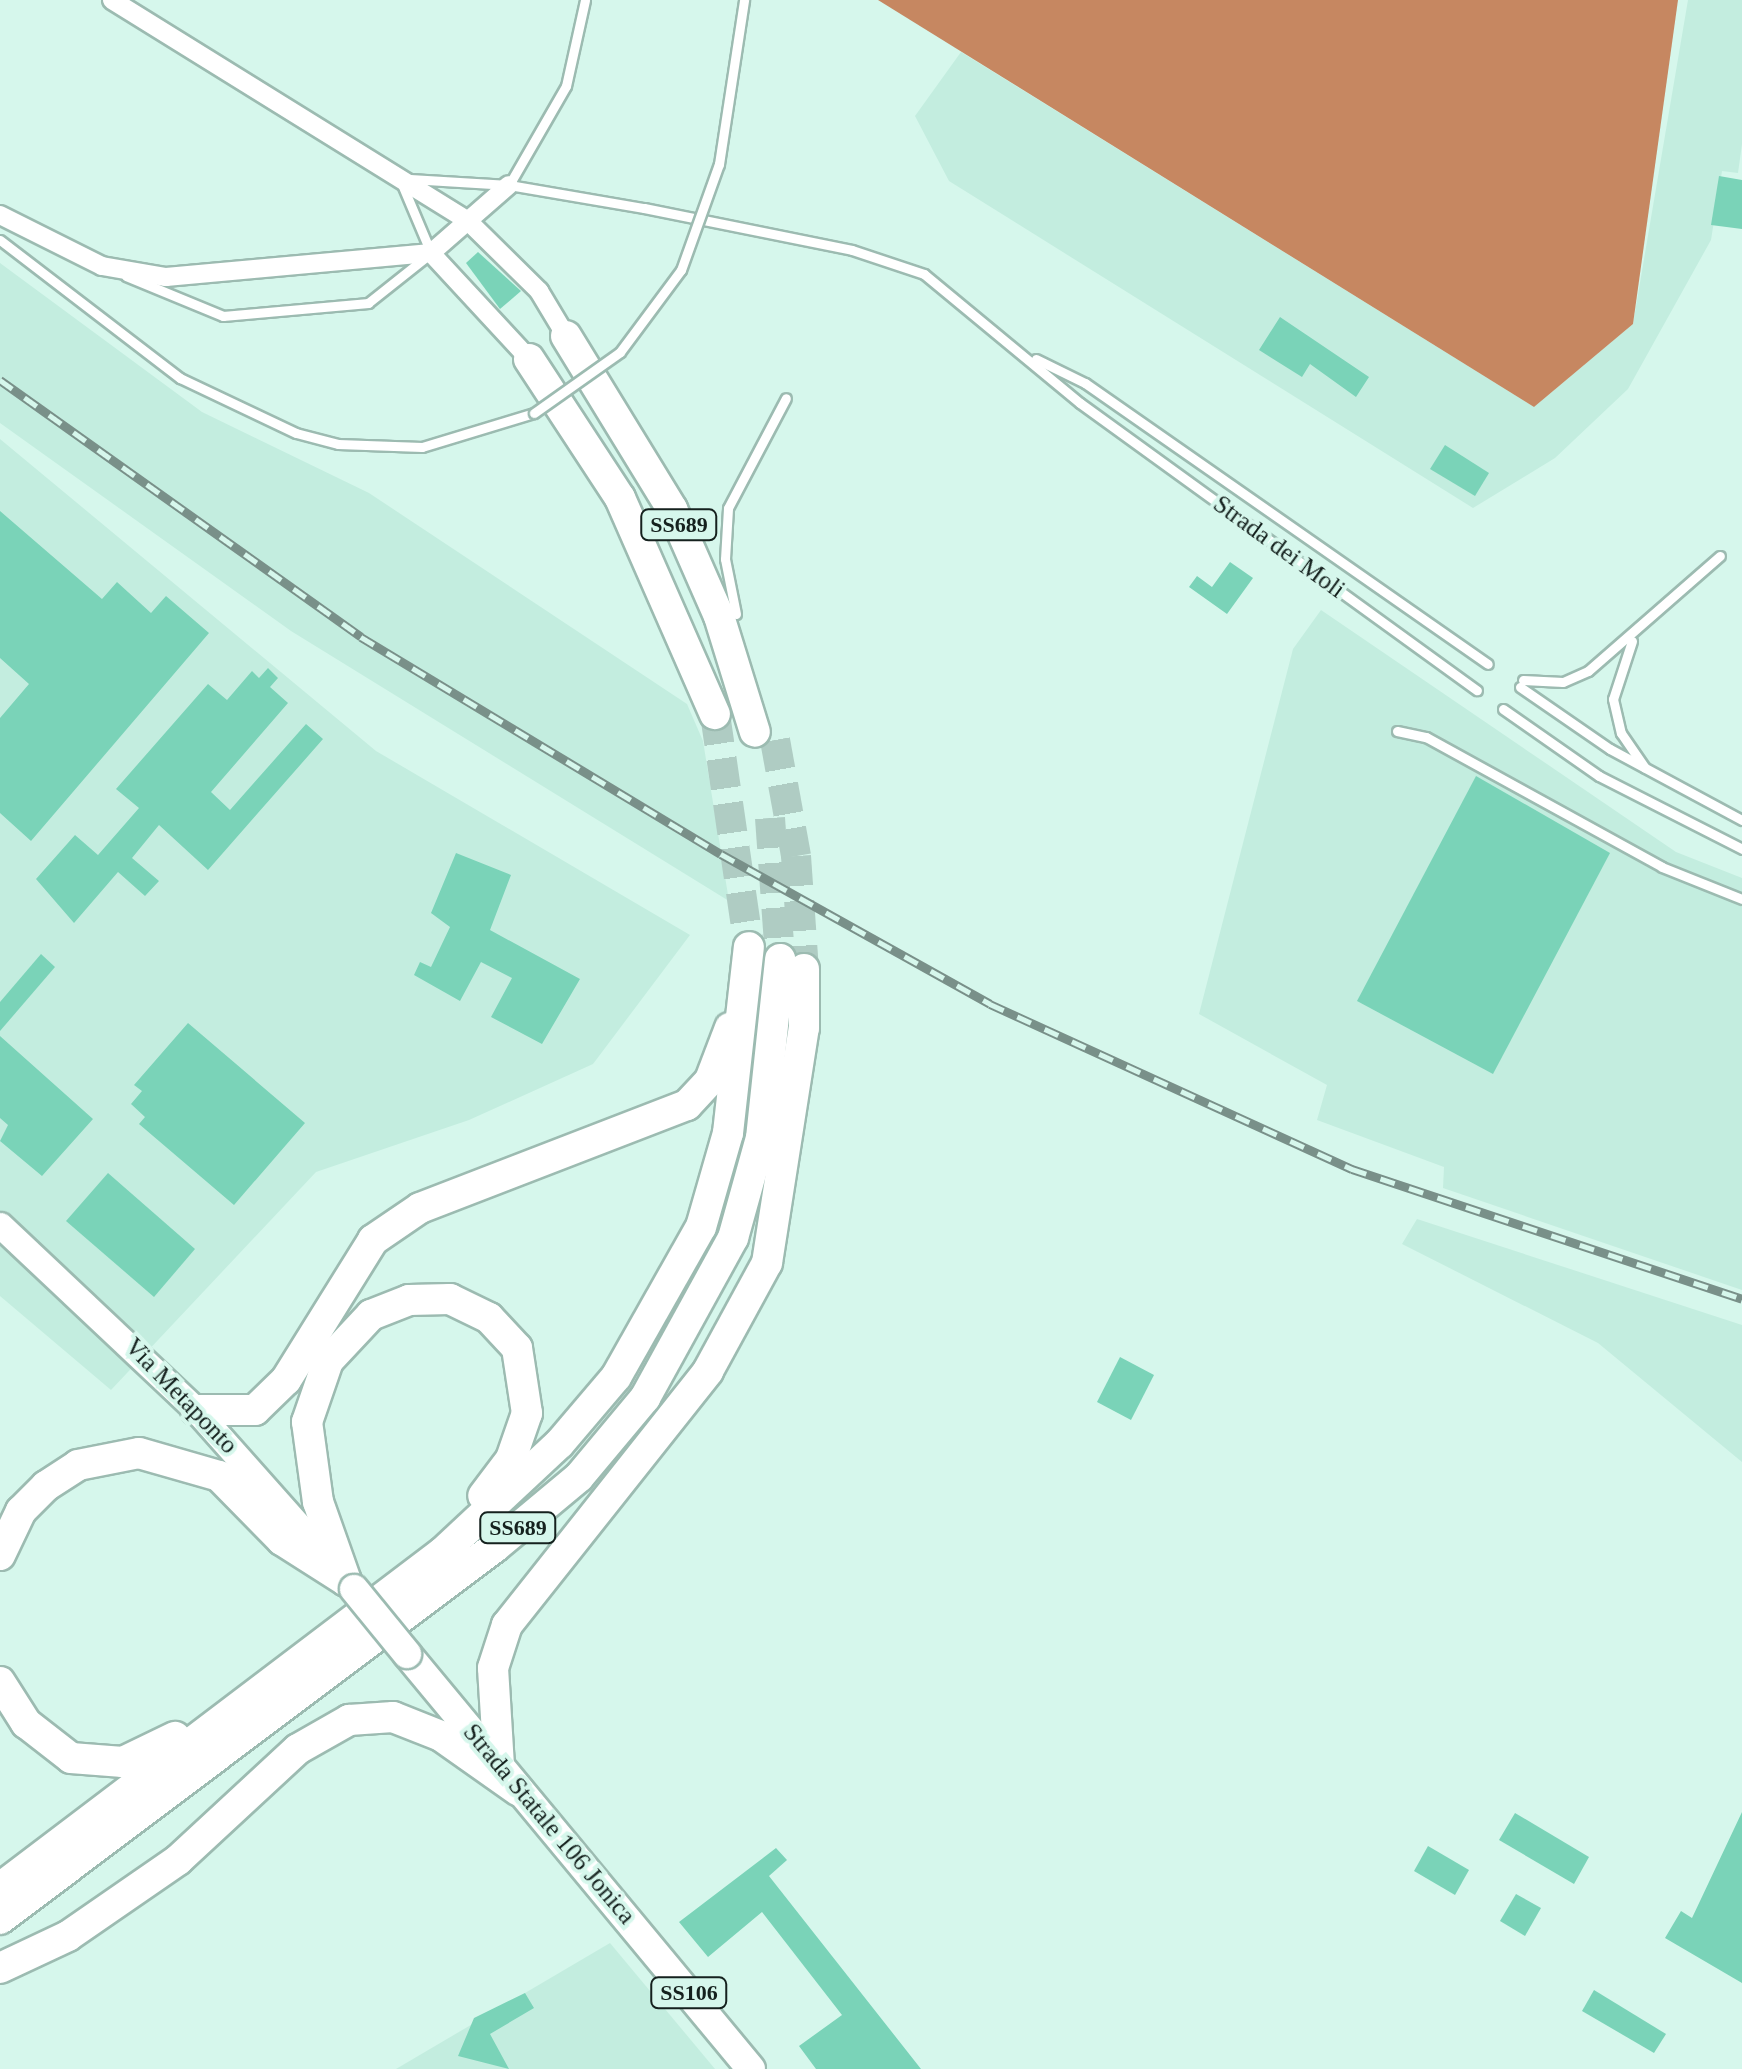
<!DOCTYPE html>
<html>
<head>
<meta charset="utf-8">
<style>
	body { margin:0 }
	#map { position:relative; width:1742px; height:2069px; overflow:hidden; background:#d6f7ec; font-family:"Times New Roman",serif }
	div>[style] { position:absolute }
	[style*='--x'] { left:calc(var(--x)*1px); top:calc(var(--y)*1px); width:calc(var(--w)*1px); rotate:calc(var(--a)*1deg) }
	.built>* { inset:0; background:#c3eddf }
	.water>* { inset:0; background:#c68761 }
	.building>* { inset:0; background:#7ad3b8 }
	.highway-tunnel>* { height:30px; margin-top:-15px; transform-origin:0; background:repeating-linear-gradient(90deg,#afccc3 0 30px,transparent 0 45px) }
	.roads { filter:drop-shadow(2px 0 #9cbbb1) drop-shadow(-2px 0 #9cbbb1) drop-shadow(0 2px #9cbbb1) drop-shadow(0 -2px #9cbbb1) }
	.lane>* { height:9px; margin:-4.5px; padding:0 4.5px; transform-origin:4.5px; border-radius:4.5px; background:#fff }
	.street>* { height:18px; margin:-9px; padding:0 9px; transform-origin:9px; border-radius:9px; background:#fff }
	.secondary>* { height:25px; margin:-12.5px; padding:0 12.5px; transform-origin:12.5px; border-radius:12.5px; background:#fff }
	.primary>* { height:28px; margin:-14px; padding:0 14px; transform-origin:14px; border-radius:14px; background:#fff }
	.highway>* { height:30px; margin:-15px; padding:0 15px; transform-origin:15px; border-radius:15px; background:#fff }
	.rail>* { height:9px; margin-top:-4.5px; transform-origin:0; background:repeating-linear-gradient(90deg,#d6f7ec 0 15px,#799089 0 30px); box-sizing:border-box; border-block:2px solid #799089 }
	.bridges { filter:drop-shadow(2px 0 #9cbbb1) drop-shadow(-2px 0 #9cbbb1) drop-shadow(0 2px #9cbbb1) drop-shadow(0 -2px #9cbbb1) }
	.lane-bridge>* { height:9px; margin:-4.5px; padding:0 4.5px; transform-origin:4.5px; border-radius:4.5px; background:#fff }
	.primary-bridge>* { height:28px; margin:-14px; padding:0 14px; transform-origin:14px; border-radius:14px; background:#fff }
	span { translate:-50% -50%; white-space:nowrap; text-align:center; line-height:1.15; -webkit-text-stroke:8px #d6f7ec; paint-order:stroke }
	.shield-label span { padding:2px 8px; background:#d6f7ec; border:2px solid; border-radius:8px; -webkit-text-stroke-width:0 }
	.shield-label { font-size:22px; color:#15211e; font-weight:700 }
	.street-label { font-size:25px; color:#15211e }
</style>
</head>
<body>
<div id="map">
	<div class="built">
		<div style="clip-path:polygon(1688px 0,1742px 0,1742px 144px,1738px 173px,1722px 171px,1711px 240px,1628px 389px,1555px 458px,1473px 508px,949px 181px,915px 116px,961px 52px,1534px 407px,1633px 324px)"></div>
		<div style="clip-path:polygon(0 263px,202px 412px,369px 493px,687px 704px,703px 741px,729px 901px,291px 631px,0 423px)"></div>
		<div style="clip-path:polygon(0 439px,376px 751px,690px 935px,593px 1064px,469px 1120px,316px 1172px,111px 1390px,0 1296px)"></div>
		<div style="clip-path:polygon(1321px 610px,1676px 852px,1742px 878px,1742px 1290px,1443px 1188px,1444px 1167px,1317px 1120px,1327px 1085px,1199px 1014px,1293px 649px)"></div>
		<div style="clip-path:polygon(1417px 1219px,1742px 1325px,1742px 1462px,1598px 1343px,1402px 1244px)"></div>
		<div style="clip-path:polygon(610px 1943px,715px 2069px,396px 2069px)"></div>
	</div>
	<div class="water">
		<div style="clip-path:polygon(878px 0,1678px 0,1633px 324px,1534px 407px)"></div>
	</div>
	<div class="building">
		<div style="clip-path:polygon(1719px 176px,1742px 180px,1742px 229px,1711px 225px)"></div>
		<div style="clip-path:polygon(478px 252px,521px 291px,500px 309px,466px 263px)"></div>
		<div style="clip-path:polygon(1280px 317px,1369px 377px,1356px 397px,1310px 364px,1302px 377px,1259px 350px)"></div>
		<div style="clip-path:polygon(1445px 445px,1489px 473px,1475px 496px,1430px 469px)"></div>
		<div style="clip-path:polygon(0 511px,102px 599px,117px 582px,151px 613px,166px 596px,209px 633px,31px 841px,0 813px,0 718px,29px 684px,0 658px)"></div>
		<div style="clip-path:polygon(1230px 562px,1253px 578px,1227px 614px,1189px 587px,1197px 576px,1212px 587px)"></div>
		<div style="clip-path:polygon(268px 668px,278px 678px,270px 687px,288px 703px,211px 792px,230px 810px,306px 724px,323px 739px,208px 870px,159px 825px,132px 858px,159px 881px,145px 896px,118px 872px,74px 923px,36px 879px,75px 835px,98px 855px,139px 808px,116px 789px,208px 684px,227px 700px,252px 671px,259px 678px)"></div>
		<div style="clip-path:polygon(1476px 776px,1610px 853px,1493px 1074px,1357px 1001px)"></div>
		<div style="clip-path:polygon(456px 853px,511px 875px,490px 930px,580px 979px,542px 1044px,491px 1017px,512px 978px,481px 962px,460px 1001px,414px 975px,420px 962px,431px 967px,450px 927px,431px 913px)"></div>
		<div style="clip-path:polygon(41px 954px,55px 967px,0 1031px,0 1002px)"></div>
		<div style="clip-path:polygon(188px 1023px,305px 1123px,234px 1205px,139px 1124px,145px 1117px,131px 1104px,142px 1091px,134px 1085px)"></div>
		<div style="clip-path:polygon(0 1036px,93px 1119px,42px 1176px,0 1141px,8px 1125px,0 1118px)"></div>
		<div style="clip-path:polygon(108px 1173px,195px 1249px,154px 1297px,66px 1221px)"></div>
		<div style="clip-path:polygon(1120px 1357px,1154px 1375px,1131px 1420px,1097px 1402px)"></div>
		<div style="clip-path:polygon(1742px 1812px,1742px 1983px,1665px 1938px,1681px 1911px,1692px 1918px)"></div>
		<div style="clip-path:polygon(1515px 1813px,1589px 1857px,1574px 1884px,1499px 1840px)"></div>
		<div style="clip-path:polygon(1428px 1846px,1469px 1870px,1455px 1895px,1414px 1871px)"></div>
		<div style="clip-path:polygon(776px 1848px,787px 1860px,769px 1876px,921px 2069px,816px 2069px,799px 2046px,842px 2015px,762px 1912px,708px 1957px,679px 1922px)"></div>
		<div style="clip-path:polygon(1516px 1894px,1541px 1908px,1525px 1936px,1500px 1921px)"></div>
		<div style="clip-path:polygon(1594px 1990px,1666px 2034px,1654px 2053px,1582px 2011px)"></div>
		<div style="clip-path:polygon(525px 1993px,534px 2008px,490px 2034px,509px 2069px,458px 2056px,474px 2018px)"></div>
	</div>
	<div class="highway-tunnel">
		<div style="--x:715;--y:714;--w:235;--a:81.7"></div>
		<div style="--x:775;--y:740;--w:118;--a:79.7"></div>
		<div style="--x:796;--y:856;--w:113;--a:86"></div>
		<div style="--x:770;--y:818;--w:141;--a:85.9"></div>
	</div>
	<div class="roads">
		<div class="lane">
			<div style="--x:410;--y:179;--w:99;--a:3.5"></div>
			<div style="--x:509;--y:185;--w:137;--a:9.7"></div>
			<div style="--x:644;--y:208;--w:212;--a:11.4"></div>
			<div style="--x:852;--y:250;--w:76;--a:18.4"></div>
			<div style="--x:924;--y:274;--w:202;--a:39.6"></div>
			<div style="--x:1080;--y:403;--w:490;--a:35.9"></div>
			<div style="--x:509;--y:185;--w:114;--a:-60.1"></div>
			<div style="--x:566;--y:86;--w:88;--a:-77.5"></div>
			<div style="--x:0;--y:240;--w:227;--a:37.5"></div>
			<div style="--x:180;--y:378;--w:128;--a:25.4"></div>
			<div style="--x:296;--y:433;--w:43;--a:14.7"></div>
			<div style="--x:338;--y:444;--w:84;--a:2"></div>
			<div style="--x:422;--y:447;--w:117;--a:-16.9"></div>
			<div style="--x:126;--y:276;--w:105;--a:22.4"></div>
			<div style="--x:223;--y:316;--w:146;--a:-5.1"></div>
			<div style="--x:368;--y:303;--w:80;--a:-38.4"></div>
			<div style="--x:431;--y:253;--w:77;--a:-112.9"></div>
			<div style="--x:1036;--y:359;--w:55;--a:26.1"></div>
			<div style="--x:1085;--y:383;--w:491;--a:34.9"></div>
			<div style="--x:736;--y:614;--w:56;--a:-101.3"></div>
			<div style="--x:725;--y:559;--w:51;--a:-86.6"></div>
			<div style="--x:728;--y:508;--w:124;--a:-62.2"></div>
			<div style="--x:1632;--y:641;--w:61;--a:108.1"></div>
			<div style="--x:1613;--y:699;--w:35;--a:77"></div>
			<div style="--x:1621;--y:733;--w:42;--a:55.6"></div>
			<div style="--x:1523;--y:680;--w:40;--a:2.9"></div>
			<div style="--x:1563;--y:682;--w:27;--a:-24"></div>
			<div style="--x:1588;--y:671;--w:175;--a:-41.1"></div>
			<div style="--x:1520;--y:687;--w:109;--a:34.6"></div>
			<div style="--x:1610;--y:749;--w:150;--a:28.3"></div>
			<div style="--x:1503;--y:709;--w:117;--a:34.9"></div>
			<div style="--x:1599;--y:776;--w:161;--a:27"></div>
			<div style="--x:1397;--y:731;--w:30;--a:12"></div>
			<div style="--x:1426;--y:737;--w:269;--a:28.8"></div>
			<div style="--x:1662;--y:867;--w:86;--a:21.8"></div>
		</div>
		<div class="street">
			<div style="--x:112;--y:0;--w:419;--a:31.8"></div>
			<div style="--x:468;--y:221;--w:100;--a:44.6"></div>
			<div style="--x:539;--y:291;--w:52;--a:59"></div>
			<div style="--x:0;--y:215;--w:114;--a:26.6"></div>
			<div style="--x:102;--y:266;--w:65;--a:9.8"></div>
			<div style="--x:166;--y:277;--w:266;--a:-5.2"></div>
			<div style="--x:431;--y:253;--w:103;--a:-41.1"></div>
			<div style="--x:431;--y:253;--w:144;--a:47.2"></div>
		</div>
		<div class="secondary">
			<div style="--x:0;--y:1225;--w:270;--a:43.3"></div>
			<div style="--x:196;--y:1410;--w:213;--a:48.4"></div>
		</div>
		<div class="primary">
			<div style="--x:407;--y:1654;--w:539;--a:50.34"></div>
		</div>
		<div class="highway">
			<div style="--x:566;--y:336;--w:203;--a:58.5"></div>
			<div style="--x:672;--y:509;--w:117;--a:66.3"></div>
			<div style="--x:719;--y:616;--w:121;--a:72.8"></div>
			<div style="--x:529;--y:359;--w:166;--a:56.8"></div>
			<div style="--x:620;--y:498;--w:236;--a:66.3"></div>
			<div style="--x:196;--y:1410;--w:59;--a:0"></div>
			<div style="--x:255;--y:1410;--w:43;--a:-44.1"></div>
			<div style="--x:286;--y:1380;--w:165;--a:-58.1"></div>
			<div style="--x:373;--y:1240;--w:57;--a:-34.2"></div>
			<div style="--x:420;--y:1208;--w:286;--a:-21.1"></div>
			<div style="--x:687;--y:1105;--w:34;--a:-47"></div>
			<div style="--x:710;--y:1080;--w:56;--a:-69"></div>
			<div style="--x:0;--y:1555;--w:49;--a:-64.5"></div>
			<div style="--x:21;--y:1511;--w:35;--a:-45"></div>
			<div style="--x:46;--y:1486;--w:38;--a:-33"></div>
			<div style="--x:78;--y:1465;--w:62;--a:-11.1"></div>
			<div style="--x:139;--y:1453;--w:83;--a:16"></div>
			<div style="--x:219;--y:1476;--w:90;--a:45.5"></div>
			<div style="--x:282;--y:1540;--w:76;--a:32.6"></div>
			<div style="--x:346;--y:1581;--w:84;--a:-109.5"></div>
			<div style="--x:318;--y:1502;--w:81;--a:-97.8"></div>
			<div style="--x:307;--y:1422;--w:65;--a:-71"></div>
			<div style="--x:328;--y:1361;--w:63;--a:-46.9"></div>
			<div style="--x:371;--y:1315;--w:41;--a:-21.5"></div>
			<div style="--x:409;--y:1300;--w:41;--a:-1.4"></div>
			<div style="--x:450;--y:1299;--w:43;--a:26"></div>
			<div style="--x:489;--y:1318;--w:41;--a:47"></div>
			<div style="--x:517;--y:1348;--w:66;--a:81.3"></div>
			<div style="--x:527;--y:1413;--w:49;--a:109.2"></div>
			<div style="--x:511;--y:1459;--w:46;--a:127.1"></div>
			<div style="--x:0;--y:1682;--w:49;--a:57.6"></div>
			<div style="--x:26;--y:1723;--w:57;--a:37.9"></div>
			<div style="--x:71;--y:1758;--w:52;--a:4.4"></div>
			<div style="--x:123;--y:1762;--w:58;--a:-25.7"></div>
			<div style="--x:499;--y:1766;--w:98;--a:-93.5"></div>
			<div style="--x:493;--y:1668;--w:45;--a:-72"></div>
			<div style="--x:507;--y:1625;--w:324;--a:-51.6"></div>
			<div style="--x:708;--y:1371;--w:123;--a:-61.4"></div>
			<div style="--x:767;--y:1263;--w:238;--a:-81.1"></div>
			<div style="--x:804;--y:1028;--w:59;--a:-90"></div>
			<div style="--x:0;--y:1888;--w:556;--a:-37.18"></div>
			<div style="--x:443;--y:1552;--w:158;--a:-43"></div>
			<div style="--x:559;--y:1444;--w:88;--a:-49.6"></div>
			<div style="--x:616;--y:1377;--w:172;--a:-60.5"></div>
			<div style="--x:701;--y:1227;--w:98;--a:-74"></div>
			<div style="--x:728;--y:1133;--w:187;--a:-83.6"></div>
			<div style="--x:0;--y:1919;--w:619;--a:-36.93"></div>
			<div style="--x:495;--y:1547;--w:109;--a:-39.8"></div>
			<div style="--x:579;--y:1477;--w:103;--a:-50.1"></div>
			<div style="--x:645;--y:1398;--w:183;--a:-61.2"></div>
			<div style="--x:733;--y:1238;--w:104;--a:-74.4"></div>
			<div style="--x:761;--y:1138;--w:180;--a:-83.9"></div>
			<div style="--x:0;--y:1968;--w:75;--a:-25.2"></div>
			<div style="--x:68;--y:1936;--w:134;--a:-34.6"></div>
			<div style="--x:178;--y:1860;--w:163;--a:-42.8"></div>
			<div style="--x:298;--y:1749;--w:59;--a:-29.6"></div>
			<div style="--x:349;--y:1720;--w:44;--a:-3.9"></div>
			<div style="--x:393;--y:1717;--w:52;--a:21.6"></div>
			<div style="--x:441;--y:1736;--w:95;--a:35.2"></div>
		</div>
	</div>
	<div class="rail">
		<div style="--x:0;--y:380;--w:443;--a:35.4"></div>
		<div style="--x:361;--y:637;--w:420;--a:31.1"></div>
		<div style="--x:721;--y:854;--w:308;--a:29.1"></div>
		<div style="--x:990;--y:1004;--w:398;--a:24.5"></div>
		<div style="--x:1352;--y:1169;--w:411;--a:18.4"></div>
	</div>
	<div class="bridges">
		<div class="lane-bridge">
			<div style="--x:534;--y:413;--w:105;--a:-35.3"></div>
			<div style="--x:620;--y:352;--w:102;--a:-53.4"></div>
			<div style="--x:681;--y:270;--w:113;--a:-70.3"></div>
			<div style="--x:719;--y:164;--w:166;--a:-81.3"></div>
		</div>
		<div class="primary-bridge">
			<div style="--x:354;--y:1589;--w:84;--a:50.8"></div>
		</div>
	</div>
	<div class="shield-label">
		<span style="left:679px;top:525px">SS689</span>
		<span style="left:518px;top:1528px">SS689</span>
		<span style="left:689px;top:1993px">SS106</span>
	</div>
	<div class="street-label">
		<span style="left:1279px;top:547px;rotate:36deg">Strada dei Moli</span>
		<span style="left:181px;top:1396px;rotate:46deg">Via Metaponto</span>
		<span style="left:549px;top:1824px;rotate:50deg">Strada Statale 106 Jonica</span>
	</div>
</div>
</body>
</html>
